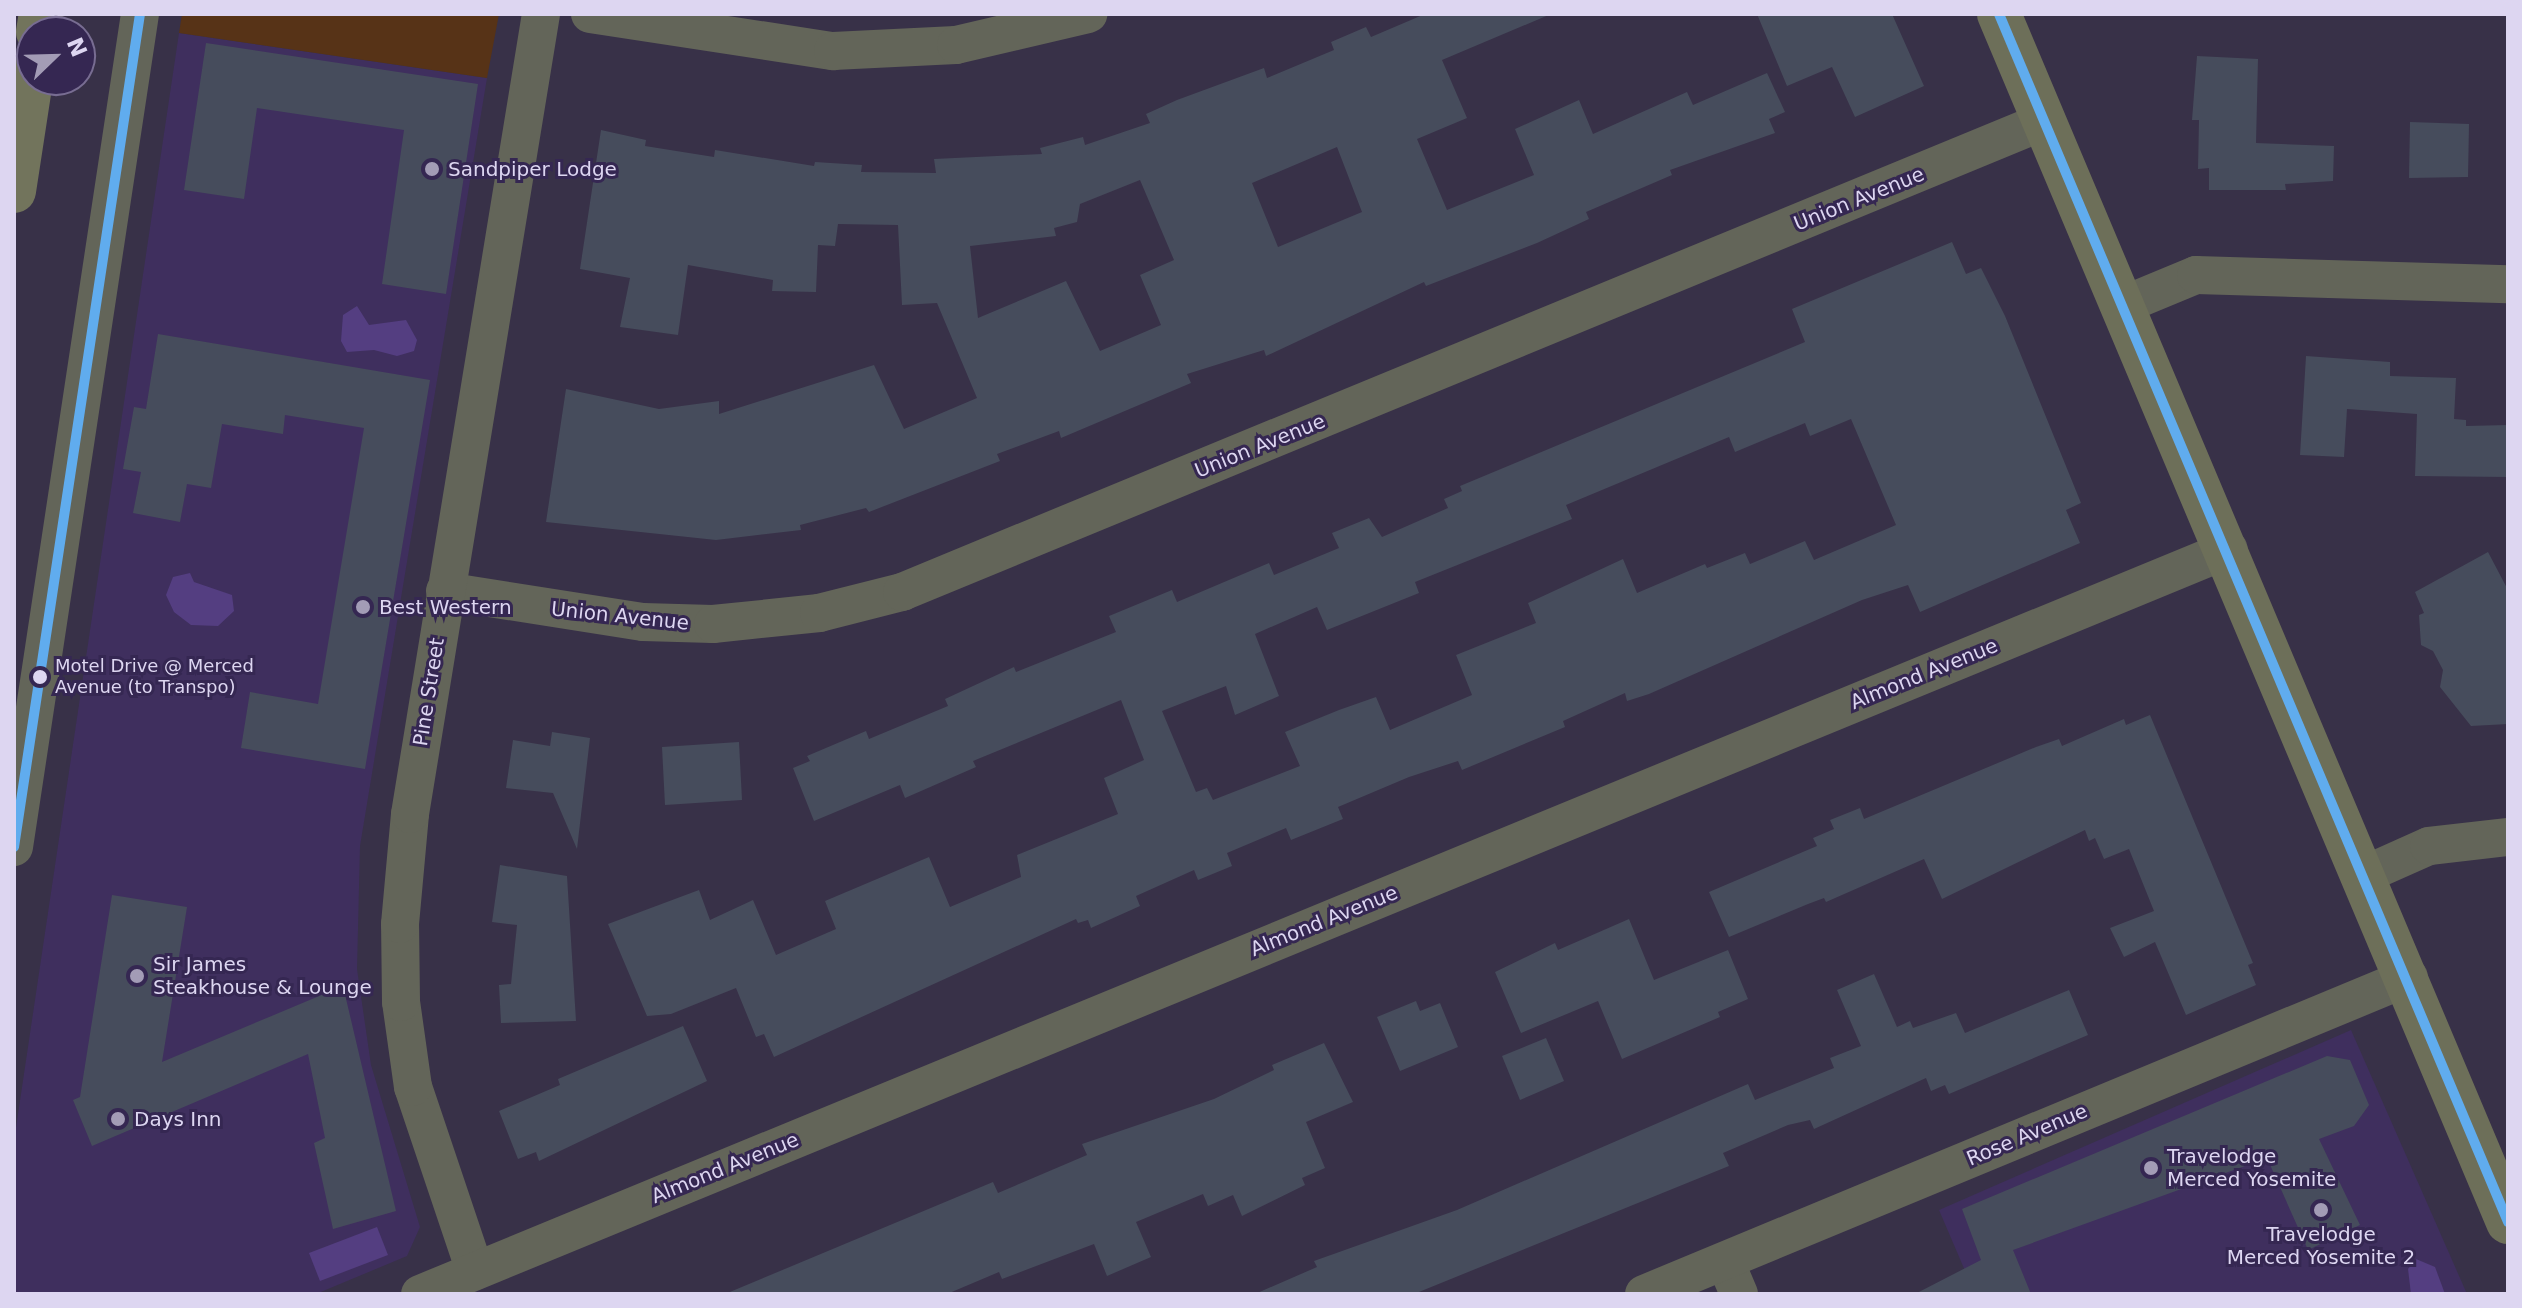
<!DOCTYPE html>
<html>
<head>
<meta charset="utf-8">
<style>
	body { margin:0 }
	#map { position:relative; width:2522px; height:1308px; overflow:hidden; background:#383148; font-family:"DejaVu Sans",sans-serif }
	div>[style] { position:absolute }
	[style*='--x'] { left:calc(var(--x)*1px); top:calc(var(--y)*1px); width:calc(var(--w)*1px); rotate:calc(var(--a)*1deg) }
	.built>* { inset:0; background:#3f2f5e }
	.green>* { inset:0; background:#573317 }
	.water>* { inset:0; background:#543e81 }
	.building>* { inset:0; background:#464c5c }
	.minor>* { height:38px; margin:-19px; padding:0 19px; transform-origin:19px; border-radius:19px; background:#636559 }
	.primary>* { height:44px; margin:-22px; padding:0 22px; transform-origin:22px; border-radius:22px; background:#6d6f59 }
	.motorway>* { height:44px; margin:-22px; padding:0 22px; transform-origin:22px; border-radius:22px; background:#72745c }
	.bus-1>* { height:10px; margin:-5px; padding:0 5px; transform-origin:5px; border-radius:5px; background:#60acee }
	.dots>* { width:22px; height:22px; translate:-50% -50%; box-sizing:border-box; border:4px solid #352752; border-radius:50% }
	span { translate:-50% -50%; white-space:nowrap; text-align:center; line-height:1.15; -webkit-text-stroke:6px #352752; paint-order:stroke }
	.bus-label { font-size:18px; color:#ddd6f1 }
	.left { translate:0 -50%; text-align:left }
	.poi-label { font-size:20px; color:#ddd6f1 }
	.street-label { font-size:20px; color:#ddd6f1 }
	.frame { position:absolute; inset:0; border:16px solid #ddd6f1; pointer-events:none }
	.north { position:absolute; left:16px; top:16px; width:80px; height:80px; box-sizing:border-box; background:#352752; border:2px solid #786d92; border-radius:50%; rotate:67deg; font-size:22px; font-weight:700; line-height:32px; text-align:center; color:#ddd6f1 }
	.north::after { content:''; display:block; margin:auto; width:28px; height:36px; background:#a39cb6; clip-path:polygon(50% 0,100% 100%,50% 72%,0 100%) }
</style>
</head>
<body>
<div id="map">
	<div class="built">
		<div style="clip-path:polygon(179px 33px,487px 78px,360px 846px,357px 969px,371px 1065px,420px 1227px,407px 1256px,316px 1294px,14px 1294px,14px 1141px)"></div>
		<div style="clip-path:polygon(2351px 1030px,2467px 1294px,1975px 1294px,1939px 1210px)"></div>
	</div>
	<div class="green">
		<div style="clip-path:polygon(182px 14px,499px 14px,487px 78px,179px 33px)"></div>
	</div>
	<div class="water">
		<div style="clip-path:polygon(357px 306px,369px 325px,406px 320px,417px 340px,414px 351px,397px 356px,374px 350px,347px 352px,341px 341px,343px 315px)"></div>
		<div style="clip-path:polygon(190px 573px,194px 582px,232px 595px,234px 611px,218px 626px,191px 625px,174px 612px,166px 595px,173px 577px)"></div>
		<div style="clip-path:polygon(377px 1227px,388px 1255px,320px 1281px,309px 1253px)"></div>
		<div style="clip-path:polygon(2416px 1259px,2435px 1267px,2445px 1294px,2411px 1294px,2408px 1269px)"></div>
	</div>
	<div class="building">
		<div style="clip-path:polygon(evenodd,1425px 14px,1551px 14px,1442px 60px,1467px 118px,1417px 139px,1447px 210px,1534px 175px,1515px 129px,1579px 100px,1593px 134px,1687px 92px,1693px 105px,1767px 73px,1785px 112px,1769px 119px,1775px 133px,1670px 170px,1672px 175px,1586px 212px,1589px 219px,1537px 243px,1426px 286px,1424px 282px,1266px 356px,1264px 350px,1187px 374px,1191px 383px,1061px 438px,1059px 431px,997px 454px,1000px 461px,869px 512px,866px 508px,800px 525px,801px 530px,716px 540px,546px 522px,566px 389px,659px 409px,719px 401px,719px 414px,874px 365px,904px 429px,977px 398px,937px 303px,902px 305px,898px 225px,838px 224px,835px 246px,818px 245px,816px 292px,772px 291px,773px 280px,688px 265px,678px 335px,620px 327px,630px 278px,580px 269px,601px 130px,646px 140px,645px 146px,714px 157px,715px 150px,814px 166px,815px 162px,862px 165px,861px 172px,936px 173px,934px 159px,1042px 154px,1040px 148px,1083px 137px,1085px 145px,1150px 123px,1146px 114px,1177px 100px,1264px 68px,1267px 78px,1334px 50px,1331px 42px,1366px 27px,1371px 37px,1425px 14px,1337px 147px,1362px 212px,1278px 247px,1252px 183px,1337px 147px,1425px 14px,1140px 180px,1174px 260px,1140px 275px,1161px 325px,1100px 351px,1066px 281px,978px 318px,970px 246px,1056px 236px,1054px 228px,1077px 222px,1080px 204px,1140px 180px)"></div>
		<div style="clip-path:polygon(1757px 14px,1892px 14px,1924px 86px,1855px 117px,1832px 67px,1787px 86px)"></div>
		<div style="clip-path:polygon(206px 43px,478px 84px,446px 294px,382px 284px,404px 130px,257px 108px,244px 199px,184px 190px)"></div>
		<div style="clip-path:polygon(2197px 56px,2258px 59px,2256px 143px,2334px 146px,2333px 181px,2285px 184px,2286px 190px,2209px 190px,2209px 168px,2198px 169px,2199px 120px,2192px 120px)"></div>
		<div style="clip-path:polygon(2410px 122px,2469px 124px,2468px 177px,2409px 178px)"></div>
		<div style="clip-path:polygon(evenodd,1952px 242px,1966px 274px,1981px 268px,2005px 316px,2081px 503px,2066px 510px,2080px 543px,1920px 612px,1908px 585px,1862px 600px,1649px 694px,1627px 701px,1625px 693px,1563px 721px,1565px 727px,1462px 770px,1458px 761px,1409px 777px,1338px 807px,1343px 819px,1291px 840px,1286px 828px,1227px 853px,1232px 866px,1198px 880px,1194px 870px,1136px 896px,1140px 906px,1091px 928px,1088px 920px,1078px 923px,1076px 919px,774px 1057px,764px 1034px,756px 1037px,736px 988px,671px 1014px,647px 1016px,608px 924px,699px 890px,710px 920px,753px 900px,776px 955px,836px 929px,825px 901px,929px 857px,950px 907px,1021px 877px,1017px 855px,1118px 814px,1104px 778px,1144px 760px,1121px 700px,973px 761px,976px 767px,905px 798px,900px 785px,814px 821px,793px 768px,810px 761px,807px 756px,866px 731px,869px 739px,948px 706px,945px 699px,1014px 667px,1016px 672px,1116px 632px,1109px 616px,1172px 590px,1177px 602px,1269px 563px,1274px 575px,1339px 548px,1332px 533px,1369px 518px,1382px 537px,1448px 508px,1444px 499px,1462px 491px,1460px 486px,1805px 342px,1792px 309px,1952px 242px,1851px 419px,1896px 525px,1814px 560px,1805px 541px,1750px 564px,1745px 553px,1707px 568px,1705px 564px,1637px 593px,1623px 559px,1528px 603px,1536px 623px,1456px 655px,1472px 695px,1390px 730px,1376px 697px,1339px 710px,1285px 732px,1300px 766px,1213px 800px,1207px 788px,1196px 792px,1162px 711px,1226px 686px,1235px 715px,1279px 696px,1255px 634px,1317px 607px,1327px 630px,1419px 593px,1415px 582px,1572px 519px,1566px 505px,1729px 437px,1735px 452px,1805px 423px,1810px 436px,1851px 419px)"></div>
		<div style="clip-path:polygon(158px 334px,430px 380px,365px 769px,241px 748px,250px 692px,318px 704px,364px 428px,285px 415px,283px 434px,222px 424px,211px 488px,187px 484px,180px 522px,133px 513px,141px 472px,123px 469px,134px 407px,146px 409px)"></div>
		<div style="clip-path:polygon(2306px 356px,2390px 362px,2390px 376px,2456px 378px,2454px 419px,2466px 420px,2466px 426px,2508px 425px,2508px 477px,2415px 476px,2417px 414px,2347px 409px,2344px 457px,2300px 455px)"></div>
		<div style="clip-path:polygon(2488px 552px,2508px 590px,2508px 724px,2471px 726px,2440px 687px,2443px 670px,2433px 651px,2421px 645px,2419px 615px,2424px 613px,2415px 592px)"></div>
		<div style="clip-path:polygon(2150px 715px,2253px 963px,2248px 965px,2256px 985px,2186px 1015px,2155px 942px,2124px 957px,2110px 928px,2154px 911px,2129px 849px,2104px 859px,2095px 838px,2089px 841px,2085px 830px,1942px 899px,1924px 859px,1826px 902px,1824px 898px,1808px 904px,1729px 937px,1709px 892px,1817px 846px,1813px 838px,1834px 829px,1830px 820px,1860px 808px,1864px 819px,2036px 747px,2059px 739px,2062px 746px,2124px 719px,2126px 725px)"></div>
		<div style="clip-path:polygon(552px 732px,590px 738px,577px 849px,553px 793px,506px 788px,513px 740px,550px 746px)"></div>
		<div style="clip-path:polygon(739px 742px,742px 800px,665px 805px,662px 747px)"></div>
		<div style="clip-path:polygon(500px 865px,567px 876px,576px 1021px,501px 1023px,499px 985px,511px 984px,517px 925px,492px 922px)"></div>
		<div style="clip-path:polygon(112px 895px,187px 907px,162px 1062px,343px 986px,396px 1211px,333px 1229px,314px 1143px,325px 1138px,308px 1054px,92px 1146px,73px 1100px,80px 1097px)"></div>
		<div style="clip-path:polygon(1629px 919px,1654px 980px,1728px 950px,1748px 999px,1718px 1012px,1720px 1017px,1622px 1059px,1598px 1001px,1521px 1033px,1495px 972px,1555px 943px,1558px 950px)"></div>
		<div style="clip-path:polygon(1874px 974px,1897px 1027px,1910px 1021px,1913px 1028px,1956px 1013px,1965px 1033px,2069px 990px,2088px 1035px,1949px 1094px,1945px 1085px,1931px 1091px,1926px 1078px,1814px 1129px,1810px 1120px,1788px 1125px,1723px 1153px,1729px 1166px,1414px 1294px,1255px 1294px,1317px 1267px,1314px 1261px,1457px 1210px,1748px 1084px,1755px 1100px,1834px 1068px,1830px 1058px,1861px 1046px,1837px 990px)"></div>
		<div style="clip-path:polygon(1416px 1001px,1420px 1011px,1440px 1003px,1458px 1047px,1400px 1071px,1377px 1017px)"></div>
		<div style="clip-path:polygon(683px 1026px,707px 1081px,539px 1161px,536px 1152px,518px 1159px,499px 1111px,560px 1085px,558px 1079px)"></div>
		<div style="clip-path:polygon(1546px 1038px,1564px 1081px,1520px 1100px,1502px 1056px)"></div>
		<div style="clip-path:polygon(1324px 1043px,1353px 1102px,1306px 1122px,1325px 1168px,1302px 1178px,1305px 1185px,1242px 1216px,1233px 1195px,1208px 1206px,1203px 1194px,1136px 1222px,1151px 1257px,1107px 1276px,1094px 1244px,1002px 1279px,999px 1272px,947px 1294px,725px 1294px,993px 1182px,998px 1193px,1087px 1155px,1082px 1144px,1214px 1099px,1274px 1070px,1272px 1065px)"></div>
		<div style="clip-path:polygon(2327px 1056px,2350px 1060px,2369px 1105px,2354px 1126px,2319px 1139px,2360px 1225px,2308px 1250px,2267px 1158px,2013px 1250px,2031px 1294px,1915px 1294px,1981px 1260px,1962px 1209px)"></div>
	</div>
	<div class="minor">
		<div style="--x:590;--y:14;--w:246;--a:8.7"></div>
		<div style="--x:833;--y:51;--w:123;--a:-2.8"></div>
		<div style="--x:956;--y:45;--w:136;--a:-13.2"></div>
		<div style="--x:2121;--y:306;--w:81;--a:-22.5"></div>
		<div style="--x:2196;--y:275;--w:312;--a:1.7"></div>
		<div style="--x:445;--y:591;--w:200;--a:8.9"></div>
		<div style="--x:643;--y:622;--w:70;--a:1.6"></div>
		<div style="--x:713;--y:624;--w:107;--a:-5.9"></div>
		<div style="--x:819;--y:613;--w:86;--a:-14.2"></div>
		<div style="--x:902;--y:592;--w:1235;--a:-22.41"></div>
		<div style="--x:14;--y:847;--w:842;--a:-81.4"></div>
		<div style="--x:2366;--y:874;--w:69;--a:-24"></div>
		<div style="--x:2429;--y:846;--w:80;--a:-6.5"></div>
		<div style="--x:1725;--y:1261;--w:36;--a:67"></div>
		<div style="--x:475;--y:1271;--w:194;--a:-108.6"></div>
		<div style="--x:413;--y:1087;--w:86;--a:-98"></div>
		<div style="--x:401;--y:1002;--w:78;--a:-90.7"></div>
		<div style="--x:400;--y:924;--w:110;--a:-84.8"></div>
		<div style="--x:410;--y:814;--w:811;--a:-80.7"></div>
		<div style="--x:420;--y:1294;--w:1956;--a:-22.38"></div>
		<div style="--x:1644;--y:1294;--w:828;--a:-22.51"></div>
	</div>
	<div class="primary">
		<div style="--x:1999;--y:14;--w:1311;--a:67.15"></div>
	</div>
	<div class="motorway">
		<div style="--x:38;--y:32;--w:18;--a:-81"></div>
		<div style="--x:14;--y:191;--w:119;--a:-81.3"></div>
	</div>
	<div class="bus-1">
		<div style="--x:1999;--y:14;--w:1311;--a:67.15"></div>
		<div style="--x:14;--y:847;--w:842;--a:-81.4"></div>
	</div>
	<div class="dots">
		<div style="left:432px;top:169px;background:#a39cb6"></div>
		<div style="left:363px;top:607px;background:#a39cb6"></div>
		<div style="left:40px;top:677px;background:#ddd6f1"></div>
		<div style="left:137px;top:976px;background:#a39cb6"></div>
		<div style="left:118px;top:1119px;background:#a39cb6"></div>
		<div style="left:2151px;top:1168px;background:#a39cb6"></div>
		<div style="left:2321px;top:1210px;background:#a39cb6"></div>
	</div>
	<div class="bus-label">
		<span class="left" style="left:55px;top:677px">Motel Drive @ Merced<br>Avenue (to Transpo)</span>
	</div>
	<div class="poi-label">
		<span class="left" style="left:448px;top:169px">Sandpiper Lodge</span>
		<span class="left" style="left:379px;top:607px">Best Western</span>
		<span class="left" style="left:153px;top:976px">Sir James<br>Steakhouse &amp; Lounge</span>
		<span class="left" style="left:134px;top:1119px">Days Inn</span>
		<span class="left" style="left:2167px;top:1168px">Travelodge<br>Merced Yosemite</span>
		<span style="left:2321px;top:1246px">Travelodge<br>Merced Yosemite 2</span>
	</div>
	<div class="street-label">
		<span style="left:1859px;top:199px;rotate:-22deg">Union Avenue</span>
		<span style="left:1260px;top:446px;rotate:-22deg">Union Avenue</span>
		<span style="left:620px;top:616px;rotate:6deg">Union Avenue</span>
		<span style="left:1924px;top:674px;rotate:-22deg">Almond Avenue</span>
		<span style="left:429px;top:692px;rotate:-81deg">Pine Street</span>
		<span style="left:1324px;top:921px;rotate:-22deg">Almond Avenue</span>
		<span style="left:2027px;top:1135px;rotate:-23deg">Rose Avenue</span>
		<span style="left:725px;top:1168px;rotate:-22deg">Almond Avenue</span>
	</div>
	<div class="frame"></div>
	<div class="north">N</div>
</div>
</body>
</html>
